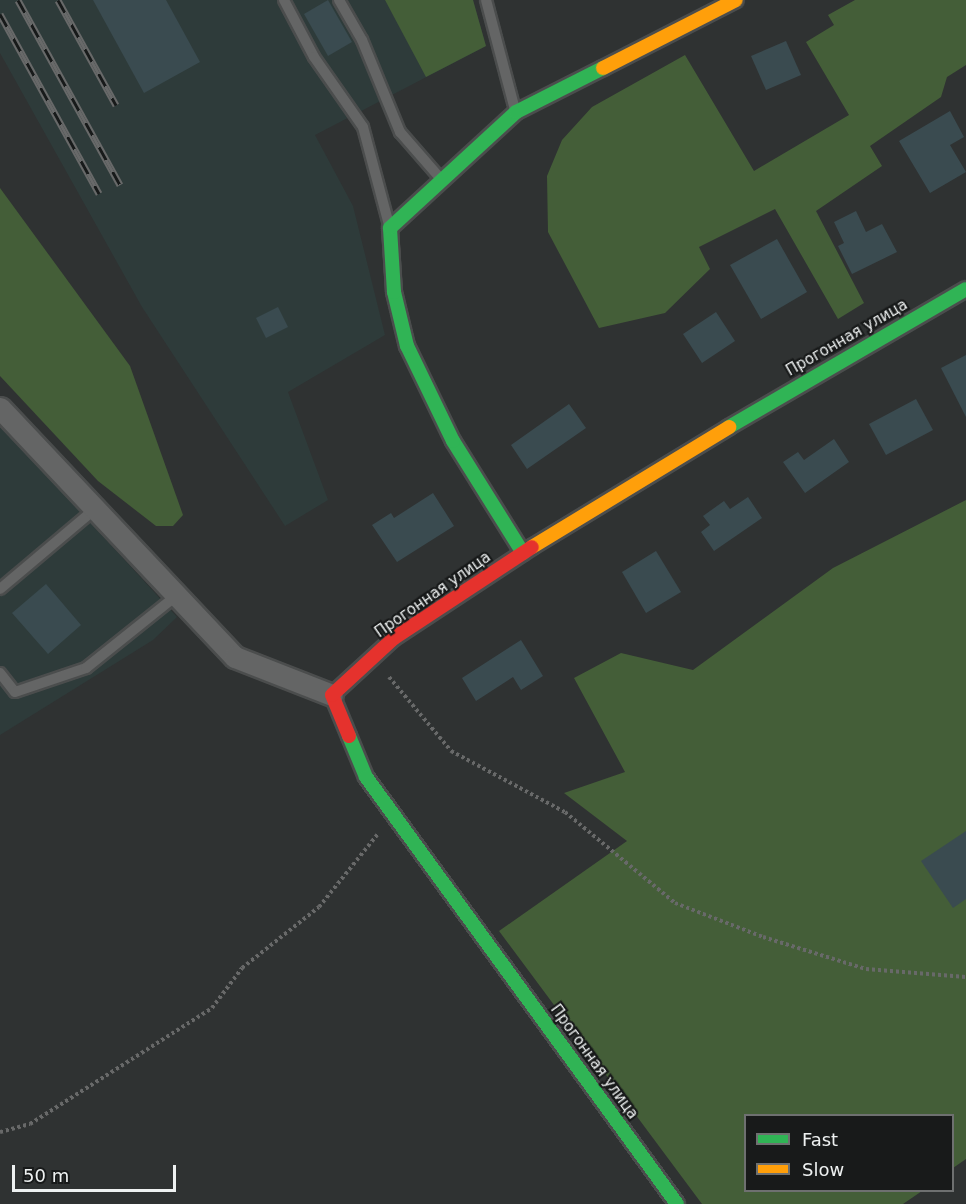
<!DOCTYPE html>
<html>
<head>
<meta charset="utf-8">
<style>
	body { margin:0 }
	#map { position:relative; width:966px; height:1204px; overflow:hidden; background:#2f3232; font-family:"DejaVu Sans",sans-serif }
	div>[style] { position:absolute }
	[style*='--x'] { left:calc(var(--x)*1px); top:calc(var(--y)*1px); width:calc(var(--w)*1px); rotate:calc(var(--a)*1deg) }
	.built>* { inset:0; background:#2e3b3a }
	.green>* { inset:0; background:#445e38 }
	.building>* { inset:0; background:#3a4b50 }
	.path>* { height:4px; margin-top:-2px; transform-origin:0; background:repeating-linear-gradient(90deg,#686969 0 3px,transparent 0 6px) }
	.roads { filter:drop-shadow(2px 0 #4b4d4d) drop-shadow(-2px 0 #4b4d4d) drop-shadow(0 2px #4b4d4d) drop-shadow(0 -2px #4b4d4d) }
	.lane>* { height:10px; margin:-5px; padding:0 5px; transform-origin:5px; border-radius:5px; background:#646565 }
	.street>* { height:21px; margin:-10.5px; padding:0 10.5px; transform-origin:10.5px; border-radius:10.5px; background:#646565 }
	.fast>* { height:14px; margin:-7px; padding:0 7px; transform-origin:7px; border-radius:7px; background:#30b455 }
	.slow>* { height:14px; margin:-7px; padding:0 7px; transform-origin:7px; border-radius:7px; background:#ff9f0a }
	.jam>* { height:14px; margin:-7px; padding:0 7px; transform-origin:7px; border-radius:7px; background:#e5322d }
	.rail>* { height:7px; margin-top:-3.5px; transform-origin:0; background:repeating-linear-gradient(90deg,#181a1a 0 14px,#686969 0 28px); box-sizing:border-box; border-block:2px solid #686969 }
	span { translate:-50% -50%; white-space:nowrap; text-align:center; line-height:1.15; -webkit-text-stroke:4.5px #181a1a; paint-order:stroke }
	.street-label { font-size:15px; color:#eef1f1 }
	.legend { position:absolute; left:744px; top:1114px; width:210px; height:78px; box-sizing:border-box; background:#181a1a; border:2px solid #6e7070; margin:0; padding:8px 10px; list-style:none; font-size:18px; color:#eef1f1 }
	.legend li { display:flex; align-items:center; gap:12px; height:30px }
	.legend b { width:30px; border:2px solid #6e7070 }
	.scale { position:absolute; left:12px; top:1165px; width:164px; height:27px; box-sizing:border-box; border:3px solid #eef1f1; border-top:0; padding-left:8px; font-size:18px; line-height:21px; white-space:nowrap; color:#eef1f1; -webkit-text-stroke:4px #181a1a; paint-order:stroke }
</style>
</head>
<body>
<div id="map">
	<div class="built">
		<div style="clip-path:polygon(0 0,473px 0,486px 46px,315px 135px,353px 206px,385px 335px,288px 392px,328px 500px,285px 526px,142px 307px,0 53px)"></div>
		<div style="clip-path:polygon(0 424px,177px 617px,153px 640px,0 735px)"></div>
	</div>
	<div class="green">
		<div style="clip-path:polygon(385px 0,473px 0,486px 46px,426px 77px)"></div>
		<div style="clip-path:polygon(855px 0,966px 0,966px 65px,947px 77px,941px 97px,870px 146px,882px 166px,816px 211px,864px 303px,838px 319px,775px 209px,699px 247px,710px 269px,665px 313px,599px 328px,548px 232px,547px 176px,562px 140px,592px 107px,685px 55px,754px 171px,849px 115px,806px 42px,834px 25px,828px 15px)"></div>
		<div style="clip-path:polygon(0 188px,130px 366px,183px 515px,173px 526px,156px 526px,98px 481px,0 376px)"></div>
		<div style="clip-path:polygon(966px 500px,966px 1159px,953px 1168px,952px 1116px,746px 1116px,746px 1190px,922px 1191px,903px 1204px,702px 1204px,499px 931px,627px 841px,564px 793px,625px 772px,574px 678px,621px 653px,693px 670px,833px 568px)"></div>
	</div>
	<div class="building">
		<div style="clip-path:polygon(93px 0,166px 0,200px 62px,144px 93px)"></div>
		<div style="clip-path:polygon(328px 0,352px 42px,328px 56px,304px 14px)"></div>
		<div style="clip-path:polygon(786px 41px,801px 75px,766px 90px,751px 56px)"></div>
		<div style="clip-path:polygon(950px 111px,964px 137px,950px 145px,966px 172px,930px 193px,899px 141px)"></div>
		<div style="clip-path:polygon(856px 211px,866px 232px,882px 224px,897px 252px,852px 274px,838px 246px,844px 243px,834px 222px)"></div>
		<div style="clip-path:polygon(777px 239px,807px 292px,761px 319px,730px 265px)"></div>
		<div style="clip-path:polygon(278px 307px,288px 327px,266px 338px,256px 318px)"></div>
		<div style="clip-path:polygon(716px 312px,735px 341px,702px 363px,683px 334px)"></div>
		<div style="clip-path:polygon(966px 355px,966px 417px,941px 368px)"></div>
		<div style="clip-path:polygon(916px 399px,933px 430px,886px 455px,869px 424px)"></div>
		<div style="clip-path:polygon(569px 404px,586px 428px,527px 469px,511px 445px)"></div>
		<div style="clip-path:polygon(834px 439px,849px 462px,805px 493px,783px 462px,798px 452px,804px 460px)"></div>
		<div style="clip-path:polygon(433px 493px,454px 526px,397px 562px,372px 525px,391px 513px,394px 518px)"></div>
		<div style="clip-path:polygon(748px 497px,762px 518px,714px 551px,701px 532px,710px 525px,703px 516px,724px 501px,730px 509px)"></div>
		<div style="clip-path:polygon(656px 551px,681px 592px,646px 613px,622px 572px)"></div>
		<div style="clip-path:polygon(46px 584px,81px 625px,48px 654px,12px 613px)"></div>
		<div style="clip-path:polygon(521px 640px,543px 676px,521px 690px,513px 677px,476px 701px,462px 678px)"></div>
		<div style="clip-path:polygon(966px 831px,966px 899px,953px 908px,921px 861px)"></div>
	</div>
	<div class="path">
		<div style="--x:389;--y:677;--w:97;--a:50"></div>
		<div style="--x:451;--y:751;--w:129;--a:28.2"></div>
		<div style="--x:565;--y:812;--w:143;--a:39.6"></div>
		<div style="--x:675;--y:903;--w:94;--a:21.1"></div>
		<div style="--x:763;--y:937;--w:108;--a:17.3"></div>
		<div style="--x:866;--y:969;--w:100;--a:4.6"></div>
		<div style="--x:0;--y:1132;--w:31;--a:-15"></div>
		<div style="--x:30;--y:1124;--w:216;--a:-32.5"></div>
		<div style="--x:212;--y:1008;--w:50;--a:-53.1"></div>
		<div style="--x:242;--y:968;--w:98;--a:-38.4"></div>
		<div style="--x:319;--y:907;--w:94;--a:-51.1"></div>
	</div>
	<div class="roads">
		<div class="lane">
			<div style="--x:284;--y:0;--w:64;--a:62.2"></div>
			<div style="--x:314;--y:57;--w:85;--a:55"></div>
			<div style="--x:363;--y:127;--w:101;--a:75.1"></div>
			<div style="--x:339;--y:0;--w:46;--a:60.1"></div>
			<div style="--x:362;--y:40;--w:100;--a:67.6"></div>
			<div style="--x:400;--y:132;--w:61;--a:49"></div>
			<div style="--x:486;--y:0;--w:114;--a:75.2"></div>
			<div style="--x:0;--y:589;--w:124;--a:-40.1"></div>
			<div style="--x:0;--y:673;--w:24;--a:52"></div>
			<div style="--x:15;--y:692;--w:75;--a:-18.7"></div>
			<div style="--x:86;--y:668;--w:117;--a:-38.7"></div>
		</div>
		<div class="street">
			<div style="--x:0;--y:408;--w:342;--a:46.7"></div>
			<div style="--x:235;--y:657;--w:104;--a:21.4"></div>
		</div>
		<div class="fast">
			<div style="--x:729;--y:427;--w:274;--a:-30.2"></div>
			<div style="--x:523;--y:553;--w:132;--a:-122"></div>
			<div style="--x:453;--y:441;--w:106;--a:-115.8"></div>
			<div style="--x:407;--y:346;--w:56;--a:-103.5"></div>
			<div style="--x:394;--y:292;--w:64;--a:-93.6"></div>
			<div style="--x:390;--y:228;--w:171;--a:-42.6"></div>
			<div style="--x:516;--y:112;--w:97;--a:-26.8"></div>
			<div style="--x:349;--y:736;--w:44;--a:67.5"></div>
			<div style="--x:366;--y:777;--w:528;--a:53.93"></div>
		</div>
		<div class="slow">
			<div style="--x:603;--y:68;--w:149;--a:-27.1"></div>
			<div style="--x:532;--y:547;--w:231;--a:-31.3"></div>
		</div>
		<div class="jam">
			<div style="--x:349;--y:736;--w:44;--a:-112.5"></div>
			<div style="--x:332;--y:695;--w:84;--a:-42.6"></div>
			<div style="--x:394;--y:638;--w:165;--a:-33.4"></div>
		</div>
	</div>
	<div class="rail">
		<div style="--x:18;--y:0;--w:211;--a:61.1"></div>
		<div style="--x:58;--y:0;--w:120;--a:61.1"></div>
		<div style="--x:0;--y:14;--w:205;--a:61.1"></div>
	</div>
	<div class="street-label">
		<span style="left:847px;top:338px;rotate:-30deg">Прогонная улица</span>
		<span style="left:433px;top:595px;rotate:-35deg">Прогонная улица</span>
		<span style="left:594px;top:1062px;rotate:54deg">Прогонная улица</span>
	</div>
	<ul class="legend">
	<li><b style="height:8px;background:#30b455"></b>Fast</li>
	<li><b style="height:8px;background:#ff9f0a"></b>Slow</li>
	</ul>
	<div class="scale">50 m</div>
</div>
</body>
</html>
